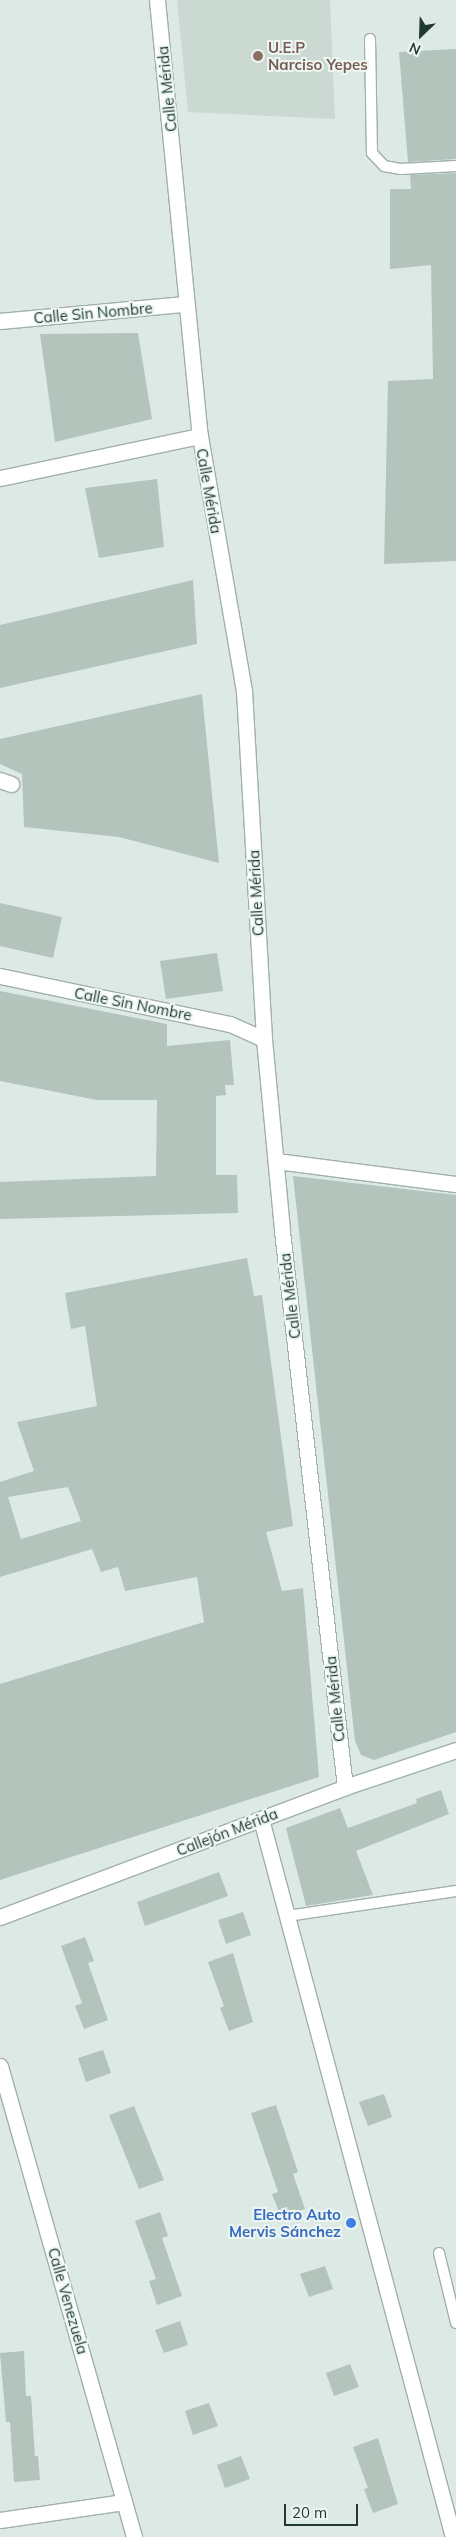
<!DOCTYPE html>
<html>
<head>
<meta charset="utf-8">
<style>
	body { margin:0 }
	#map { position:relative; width:456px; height:2537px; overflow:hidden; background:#dde9e4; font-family:Mulish,sans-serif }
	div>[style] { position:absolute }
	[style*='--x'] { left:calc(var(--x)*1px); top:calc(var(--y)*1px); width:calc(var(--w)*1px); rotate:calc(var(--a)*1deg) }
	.built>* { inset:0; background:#cbd9d3 }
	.building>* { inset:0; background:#b3c4bd }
	.roads { filter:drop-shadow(1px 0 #a0b0ab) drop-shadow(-1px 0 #a0b0ab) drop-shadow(0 1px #a0b0ab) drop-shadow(0 -1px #a0b0ab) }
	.lane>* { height:10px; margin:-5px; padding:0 5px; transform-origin:5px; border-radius:5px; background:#fff }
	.street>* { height:15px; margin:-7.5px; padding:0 7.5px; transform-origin:7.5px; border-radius:7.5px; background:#fff }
	.dots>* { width:14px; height:14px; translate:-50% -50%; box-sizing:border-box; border:2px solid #edf6f2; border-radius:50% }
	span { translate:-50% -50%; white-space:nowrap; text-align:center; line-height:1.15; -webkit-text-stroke:4px #edf6f2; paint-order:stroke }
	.education-label { font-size:15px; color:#785e54; font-weight:700 }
	.left { translate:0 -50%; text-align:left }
	.street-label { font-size:15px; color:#1f3832 }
	.shop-label { font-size:15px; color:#366cbe; font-weight:700 }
	.right { translate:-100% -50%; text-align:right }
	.north { position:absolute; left:396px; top:10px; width:50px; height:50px; -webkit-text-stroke:4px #edf6f2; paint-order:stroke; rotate:204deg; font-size:14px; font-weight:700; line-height:20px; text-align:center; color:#1f3832 }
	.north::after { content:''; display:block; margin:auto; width:18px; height:22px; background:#1f3832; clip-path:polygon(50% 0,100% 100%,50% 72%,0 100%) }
	.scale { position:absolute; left:284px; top:2504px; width:74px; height:22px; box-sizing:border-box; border:2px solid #1f3832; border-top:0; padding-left:6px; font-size:15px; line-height:18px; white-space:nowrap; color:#1f3832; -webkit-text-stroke:4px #edf6f2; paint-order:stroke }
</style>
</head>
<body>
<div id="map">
	<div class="built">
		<div style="clip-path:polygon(177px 0,330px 0,335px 119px,188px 112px)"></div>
	</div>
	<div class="building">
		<div style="clip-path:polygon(456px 49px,456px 159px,408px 162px,399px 52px)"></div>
		<div style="clip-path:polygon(456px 173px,456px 561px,384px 564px,388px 381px,433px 379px,431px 265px,390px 269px,390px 189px,411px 189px,410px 175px)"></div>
		<div style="clip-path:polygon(138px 333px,152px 419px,55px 442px,40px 334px)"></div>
		<div style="clip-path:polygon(157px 479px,164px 547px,99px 558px,85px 488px)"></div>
		<div style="clip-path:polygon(193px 580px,197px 644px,0 688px,0 625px)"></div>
		<div style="clip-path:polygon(202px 694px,219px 863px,119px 837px,24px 827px,22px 774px,0 764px,0 739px)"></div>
		<div style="clip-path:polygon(0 903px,62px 917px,53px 958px,0 946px)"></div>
		<div style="clip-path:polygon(217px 953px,223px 991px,166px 999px,160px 961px)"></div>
		<div style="clip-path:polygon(0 991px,167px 1024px,167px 1046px,230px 1040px,234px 1085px,225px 1085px,226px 1095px,216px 1096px,216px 1175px,237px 1175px,238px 1213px,0 1219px,0 1182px,156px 1176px,157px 1100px,97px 1100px,0 1081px)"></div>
		<div style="clip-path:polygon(293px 1176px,456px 1195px,456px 1732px,374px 1760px,361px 1755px,355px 1741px)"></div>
		<div style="clip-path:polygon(evenodd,247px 1258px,254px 1296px,262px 1295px,293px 1526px,266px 1532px,282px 1591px,303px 1588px,319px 1777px,0 1880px,0 1684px,204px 1622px,197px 1577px,125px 1591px,118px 1567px,101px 1572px,92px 1549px,0 1577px,0 1482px,34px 1471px,17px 1422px,97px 1406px,85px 1326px,71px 1329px,65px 1293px,247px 1258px,68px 1487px,81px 1521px,21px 1539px,8px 1497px,68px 1487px)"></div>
		<div style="clip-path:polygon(441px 1790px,449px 1814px,356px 1851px,373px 1895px,306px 1906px,286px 1828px,340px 1808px,348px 1828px,417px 1803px,416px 1799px)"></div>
		<div style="clip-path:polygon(219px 1872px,228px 1896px,145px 1926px,137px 1902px)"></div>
		<div style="clip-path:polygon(243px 1912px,251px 1935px,226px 1944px,218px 1920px)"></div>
		<div style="clip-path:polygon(85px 1937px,94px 1961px,88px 1963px,108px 2020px,84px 2029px,75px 2006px,82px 2003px,61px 1946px)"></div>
		<div style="clip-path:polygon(233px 1953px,253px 2022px,229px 2031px,220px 2008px,224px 2006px,208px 1962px)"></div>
		<div style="clip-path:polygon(103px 2050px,111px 2073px,86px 2082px,78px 2058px)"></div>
		<div style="clip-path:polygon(384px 2094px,392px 2117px,368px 2126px,359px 2102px)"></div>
		<div style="clip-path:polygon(276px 2105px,298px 2172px,293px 2174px,305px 2209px,281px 2217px,272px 2194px,278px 2192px,251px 2113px)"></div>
		<div style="clip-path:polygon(134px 2106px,164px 2180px,139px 2189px,109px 2115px)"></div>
		<div style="clip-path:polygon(160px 2212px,168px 2236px,162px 2238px,182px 2296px,157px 2305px,149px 2281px,156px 2279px,135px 2221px)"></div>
		<div style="clip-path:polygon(325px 2266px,333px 2289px,309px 2297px,300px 2274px)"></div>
		<div style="clip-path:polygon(180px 2321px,188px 2345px,164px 2353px,155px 2330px)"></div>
		<div style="clip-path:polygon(24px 2351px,26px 2396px,31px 2396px,35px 2456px,38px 2456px,40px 2480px,14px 2482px,10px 2422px,6px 2422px,0 2353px)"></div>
		<div style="clip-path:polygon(350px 2364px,359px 2387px,334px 2396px,326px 2373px)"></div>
		<div style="clip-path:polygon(209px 2403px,218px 2426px,193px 2435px,185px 2411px)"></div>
		<div style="clip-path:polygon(378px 2438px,398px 2504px,373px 2513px,364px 2489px,368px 2488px,353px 2447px)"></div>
		<div style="clip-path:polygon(241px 2456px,250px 2479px,225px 2488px,217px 2465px)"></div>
	</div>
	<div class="roads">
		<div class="lane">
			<div style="--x:370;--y:39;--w:114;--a:89"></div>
			<div style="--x:372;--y:153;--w:18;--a:47"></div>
			<div style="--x:384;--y:166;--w:17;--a:10"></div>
			<div style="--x:401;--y:169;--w:55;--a:-3.1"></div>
			<div style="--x:287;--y:1916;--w:171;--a:-8.4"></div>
			<div style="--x:439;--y:2253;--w:72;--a:76.3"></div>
		</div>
		<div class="street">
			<div style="--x:157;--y:0;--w:438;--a:84.4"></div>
			<div style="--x:200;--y:436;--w:259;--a:80.2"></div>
			<div style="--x:244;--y:691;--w:349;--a:86.7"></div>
			<div style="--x:264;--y:1039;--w:193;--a:84.6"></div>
			<div style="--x:282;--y:1231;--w:560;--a:83.54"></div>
			<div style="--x:0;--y:321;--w:186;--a:-5.3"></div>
			<div style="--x:0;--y:478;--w:204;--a:-11.9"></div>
			<div style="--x:0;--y:780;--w:12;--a:20"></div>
			<div style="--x:0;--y:976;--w:235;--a:11.8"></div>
			<div style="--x:230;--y:1024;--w:37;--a:24"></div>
			<div style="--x:276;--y:1161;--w:181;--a:7.3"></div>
			<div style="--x:261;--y:1819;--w:743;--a:75.03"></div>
			<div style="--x:0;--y:1917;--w:369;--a:-20.6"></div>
			<div style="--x:345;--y:1787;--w:117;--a:-18.4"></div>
			<div style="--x:0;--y:2066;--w:490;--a:74.1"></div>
			<div style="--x:0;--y:2520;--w:125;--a:-8.3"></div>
		</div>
	</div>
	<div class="dots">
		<div style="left:258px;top:56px;background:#8d6e63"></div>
		<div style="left:351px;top:2223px;background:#3f7fe0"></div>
	</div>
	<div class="education-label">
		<span class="left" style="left:268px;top:56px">U.E.P<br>Narciso Yepes</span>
	</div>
	<div class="street-label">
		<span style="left:167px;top:89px;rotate:-96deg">Calle Mérida</span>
		<span style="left:93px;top:313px;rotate:-5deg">Calle Sin Nombre</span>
		<span style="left:209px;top:491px;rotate:80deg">Calle Mérida</span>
		<span style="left:256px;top:893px;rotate:-93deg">Calle Mérida</span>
		<span style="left:133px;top:1004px;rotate:11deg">Calle Sin Nombre</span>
		<span style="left:290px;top:1296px;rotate:-97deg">Calle Mérida</span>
		<span style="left:335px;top:1699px;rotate:-96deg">Calle Mérida</span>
		<span style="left:227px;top:1832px;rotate:-21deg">Callejón Mérida</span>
		<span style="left:68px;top:2301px;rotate:74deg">Calle Venezuela</span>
	</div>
	<div class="shop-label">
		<span class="right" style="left:341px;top:2223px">Electro Auto<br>Mervis Sánchez</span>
	</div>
	<div class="north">N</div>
	<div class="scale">20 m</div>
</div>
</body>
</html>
